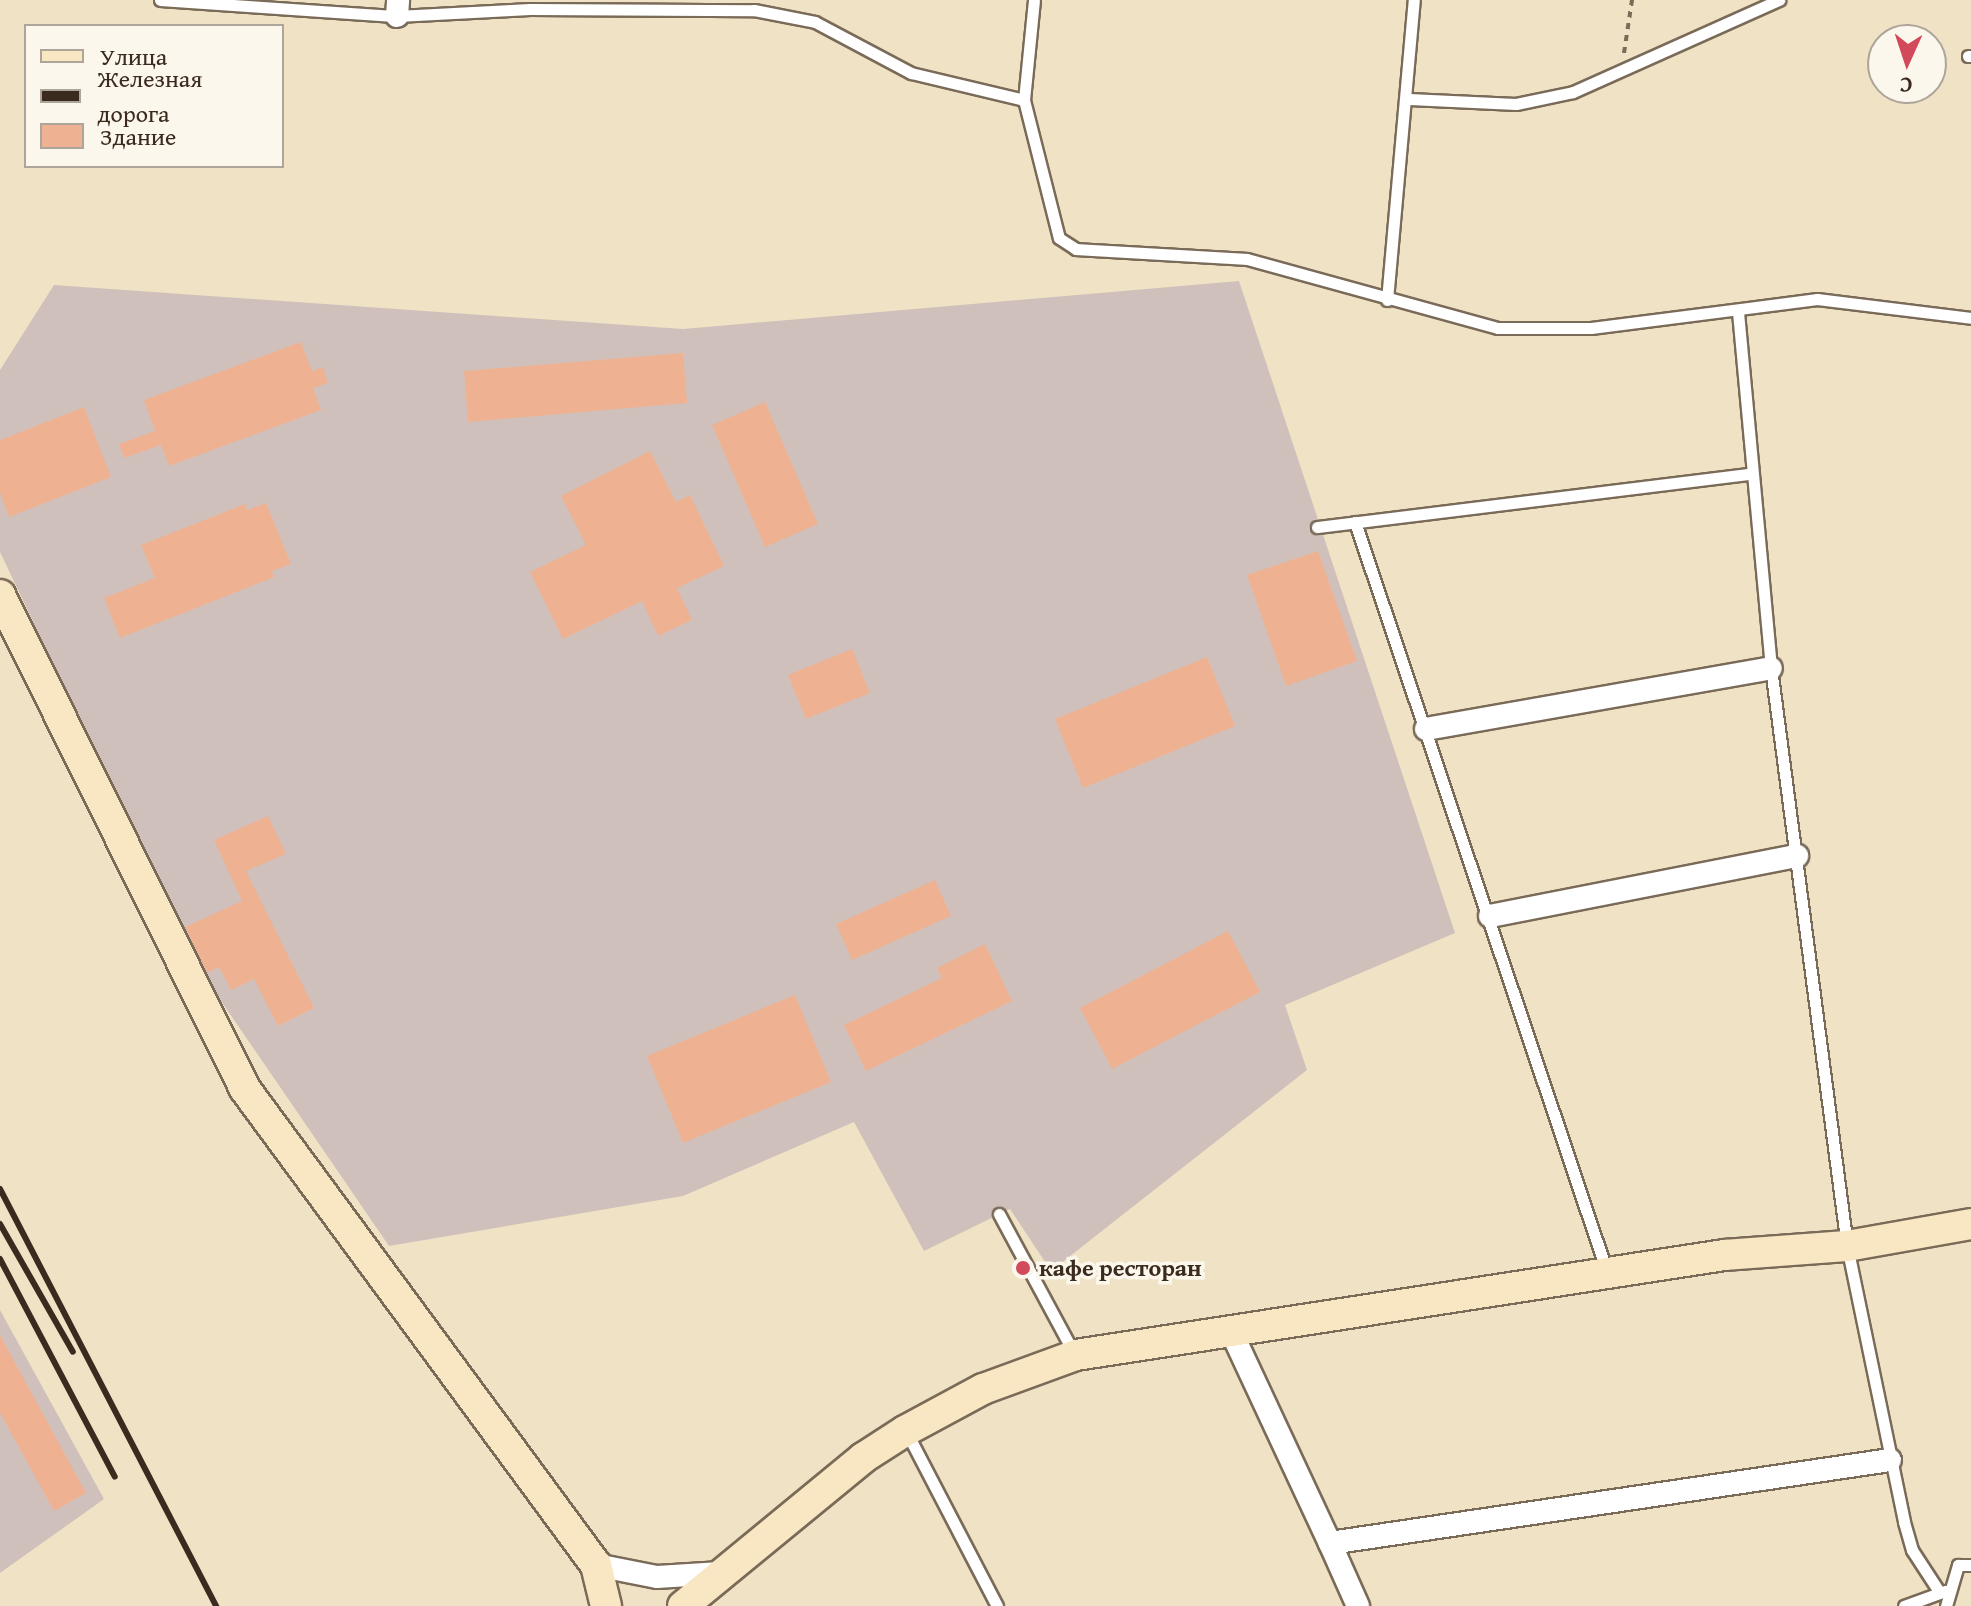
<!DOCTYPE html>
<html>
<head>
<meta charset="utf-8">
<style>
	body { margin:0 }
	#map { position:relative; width:1971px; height:1606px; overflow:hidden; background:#f0e2c5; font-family:"Gentium Book Plus",serif }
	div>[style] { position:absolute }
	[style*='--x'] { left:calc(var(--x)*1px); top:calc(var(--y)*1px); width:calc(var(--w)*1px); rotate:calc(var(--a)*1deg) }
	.industrial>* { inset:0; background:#d0c0bc }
	.building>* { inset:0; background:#eeb292 }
	.path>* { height:4px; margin-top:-2px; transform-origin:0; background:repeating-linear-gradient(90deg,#7a6a58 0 6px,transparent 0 12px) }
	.roads { filter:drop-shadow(2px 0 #7a6a58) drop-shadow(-2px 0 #7a6a58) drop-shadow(0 2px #7a6a58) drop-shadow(0 -2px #7a6a58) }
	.lane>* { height:11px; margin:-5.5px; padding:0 5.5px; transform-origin:5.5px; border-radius:5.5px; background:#fff }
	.street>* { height:22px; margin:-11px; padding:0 11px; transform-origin:11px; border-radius:11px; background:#fff }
	.secondary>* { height:30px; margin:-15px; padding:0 15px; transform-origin:15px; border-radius:15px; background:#f9e7c3 }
	.rail>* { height:6px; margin:-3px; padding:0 3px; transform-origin:3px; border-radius:3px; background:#3b2a1e }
	.dots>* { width:22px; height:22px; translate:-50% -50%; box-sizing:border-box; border:4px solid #fbf7ec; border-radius:50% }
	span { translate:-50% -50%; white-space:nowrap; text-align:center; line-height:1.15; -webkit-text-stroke:7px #fbf7ec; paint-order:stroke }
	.poi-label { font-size:24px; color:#3b2a1e; font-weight:700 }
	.left { translate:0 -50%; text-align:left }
	.legend { position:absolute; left:24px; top:24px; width:260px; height:144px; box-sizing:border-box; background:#fbf7ec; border:2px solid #aea59a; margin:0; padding:10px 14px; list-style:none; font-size:24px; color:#3b2a1e }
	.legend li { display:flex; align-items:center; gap:16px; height:40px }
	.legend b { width:40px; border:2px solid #aea59a }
	.north { position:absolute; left:1867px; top:24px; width:80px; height:80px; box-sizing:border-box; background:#fbf7ec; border:2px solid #aea59a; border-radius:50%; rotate:183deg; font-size:22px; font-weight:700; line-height:32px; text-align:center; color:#3b2a1e }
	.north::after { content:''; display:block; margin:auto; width:28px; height:36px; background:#d1495b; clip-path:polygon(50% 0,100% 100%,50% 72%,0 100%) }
</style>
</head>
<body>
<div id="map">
	<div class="industrial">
		<div style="clip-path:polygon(1239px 281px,1455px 933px,1285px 1005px,1307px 1070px,1051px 1271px,1010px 1209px,924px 1251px,854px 1122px,683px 1196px,389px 1246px,195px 963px,0 552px,0 370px,54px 285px,683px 329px)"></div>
		<div style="clip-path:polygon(0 1310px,104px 1499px,0 1573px)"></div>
	</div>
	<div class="building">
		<div style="clip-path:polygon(301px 342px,312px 371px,323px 367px,328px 383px,313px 388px,321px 410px,169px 466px,161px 445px,124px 458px,119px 444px,155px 431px,144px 400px)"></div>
		<div style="clip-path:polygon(683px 353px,687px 403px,468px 422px,464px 371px)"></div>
		<div style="clip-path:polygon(765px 402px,818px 524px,765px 547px,712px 425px)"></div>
		<div style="clip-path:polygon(84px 407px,111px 477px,9px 517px,0 493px,0 440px)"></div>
		<div style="clip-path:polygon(650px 451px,676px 502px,690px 495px,724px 566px,677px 588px,692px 620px,658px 636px,642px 601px,563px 639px,530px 572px,586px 545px,561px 496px)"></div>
		<div style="clip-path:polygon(266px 503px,291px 564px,272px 571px,274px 577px,120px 638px,104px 598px,155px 578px,141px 545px,245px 504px,247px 510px)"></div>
		<div style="clip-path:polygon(1318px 551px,1357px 661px,1286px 686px,1247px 575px)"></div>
		<div style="clip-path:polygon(852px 649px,870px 693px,806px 719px,788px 675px)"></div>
		<div style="clip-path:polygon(1207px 657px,1235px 726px,1083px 788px,1055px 719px)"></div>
		<div style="clip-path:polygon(268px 816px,286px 854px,246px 871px,314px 1008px,278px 1026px,254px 979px,231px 990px,219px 967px,207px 973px,185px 927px,242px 901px,214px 840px)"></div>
		<div style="clip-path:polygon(935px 880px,951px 916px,852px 960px,836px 924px)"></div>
		<div style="clip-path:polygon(1228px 931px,1260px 992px,1112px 1069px,1080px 1008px)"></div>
		<div style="clip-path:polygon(985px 944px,1012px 1001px,866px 1071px,844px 1025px,942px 978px,937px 968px)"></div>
		<div style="clip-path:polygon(795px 995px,831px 1082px,683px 1143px,647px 1056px)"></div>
		<div style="clip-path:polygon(0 1335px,86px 1493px,54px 1511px,0 1413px)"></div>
	</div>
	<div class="path">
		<div style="--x:1624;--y:53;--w:54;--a:-81.4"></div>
	</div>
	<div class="roads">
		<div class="lane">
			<div style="--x:160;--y:0;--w:238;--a:3.9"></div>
			<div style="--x:397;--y:16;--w:133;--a:-3"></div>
			<div style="--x:530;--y:9;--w:224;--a:0.3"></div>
			<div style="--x:754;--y:10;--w:62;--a:11.1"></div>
			<div style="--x:815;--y:22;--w:109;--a:28"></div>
			<div style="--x:911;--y:73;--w:116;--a:13.4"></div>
			<div style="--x:1024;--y:100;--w:142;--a:75.8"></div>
			<div style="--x:1059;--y:238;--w:20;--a:33"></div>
			<div style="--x:1076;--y:249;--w:171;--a:3.3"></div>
			<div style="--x:1247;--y:259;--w:260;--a:15.4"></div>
			<div style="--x:1498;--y:328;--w:93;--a:0"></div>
			<div style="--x:1591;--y:328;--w:228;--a:-7.3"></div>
			<div style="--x:1817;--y:299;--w:155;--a:7"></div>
			<div style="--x:1968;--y:56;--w:3;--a:0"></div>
			<div style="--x:1409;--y:99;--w:107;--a:2.7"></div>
			<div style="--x:1516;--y:104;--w:58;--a:-11.9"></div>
			<div style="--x:1573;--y:92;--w:226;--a:-24.1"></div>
			<div style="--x:1024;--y:100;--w:100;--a:-84.3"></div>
			<div style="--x:1387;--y:300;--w:301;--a:-84.9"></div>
			<div style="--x:1738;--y:312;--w:358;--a:84.7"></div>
			<div style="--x:1771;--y:668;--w:583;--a:82.51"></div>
			<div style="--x:1847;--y:1246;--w:282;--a:78.3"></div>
			<div style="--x:1904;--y:1522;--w:29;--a:74"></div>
			<div style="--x:1912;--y:1550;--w:51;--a:56.9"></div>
			<div style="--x:1355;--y:522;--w:791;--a:71.43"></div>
			<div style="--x:1317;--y:527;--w:437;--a:-7"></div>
			<div style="--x:999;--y:1214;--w:160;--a:61.7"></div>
			<div style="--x:907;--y:1433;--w:195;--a:62.5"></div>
			<div style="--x:1904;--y:1606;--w:44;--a:-20.1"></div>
			<div style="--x:1946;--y:1606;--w:43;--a:-73.7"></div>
			<div style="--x:1958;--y:1565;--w:13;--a:0"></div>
		</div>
		<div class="street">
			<div style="--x:397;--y:16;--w:16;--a:-86"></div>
			<div style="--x:1426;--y:729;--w:350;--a:-10"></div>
			<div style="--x:1490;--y:916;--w:313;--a:-11.1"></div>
			<div style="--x:1231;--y:1331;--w:234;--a:65"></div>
			<div style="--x:596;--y:1565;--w:62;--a:11.1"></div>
			<div style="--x:657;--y:1577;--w:64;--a:-3.6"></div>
			<div style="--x:1358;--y:1606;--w:69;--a:-114"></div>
			<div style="--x:1330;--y:1543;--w:566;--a:-8.43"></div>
		</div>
		<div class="secondary">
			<div style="--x:0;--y:595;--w:551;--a:63.62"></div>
			<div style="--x:245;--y:1089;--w:591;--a:53.6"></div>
			<div style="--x:596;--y:1565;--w:42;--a:76.3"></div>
			<div style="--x:683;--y:1606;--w:233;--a:-39.4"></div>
			<div style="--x:863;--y:1458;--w:50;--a:-32.7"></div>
			<div style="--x:905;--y:1431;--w:89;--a:-28.3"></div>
			<div style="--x:983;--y:1389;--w:99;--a:-20.1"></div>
			<div style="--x:1076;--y:1355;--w:656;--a:-8.77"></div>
			<div style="--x:1724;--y:1255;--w:123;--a:-4.2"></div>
			<div style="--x:1847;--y:1246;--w:126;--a:-10.1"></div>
		</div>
	</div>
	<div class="rail">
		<div style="--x:0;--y:1189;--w:470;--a:62.6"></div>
		<div style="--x:0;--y:1224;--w:147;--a:60.3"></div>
		<div style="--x:0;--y:1259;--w:246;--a:62.2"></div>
	</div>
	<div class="dots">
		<div style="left:1023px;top:1268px;background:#d1495b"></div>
	</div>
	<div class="poi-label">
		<span class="left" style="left:1039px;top:1268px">кафе ресторан</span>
	</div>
	<ul class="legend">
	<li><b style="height:10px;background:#f9e7c3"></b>Улица</li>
	<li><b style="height:10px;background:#3b2a1e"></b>Железная дорога</li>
	<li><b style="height:22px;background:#eeb292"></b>Здание</li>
	</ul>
	<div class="north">С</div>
</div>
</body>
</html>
